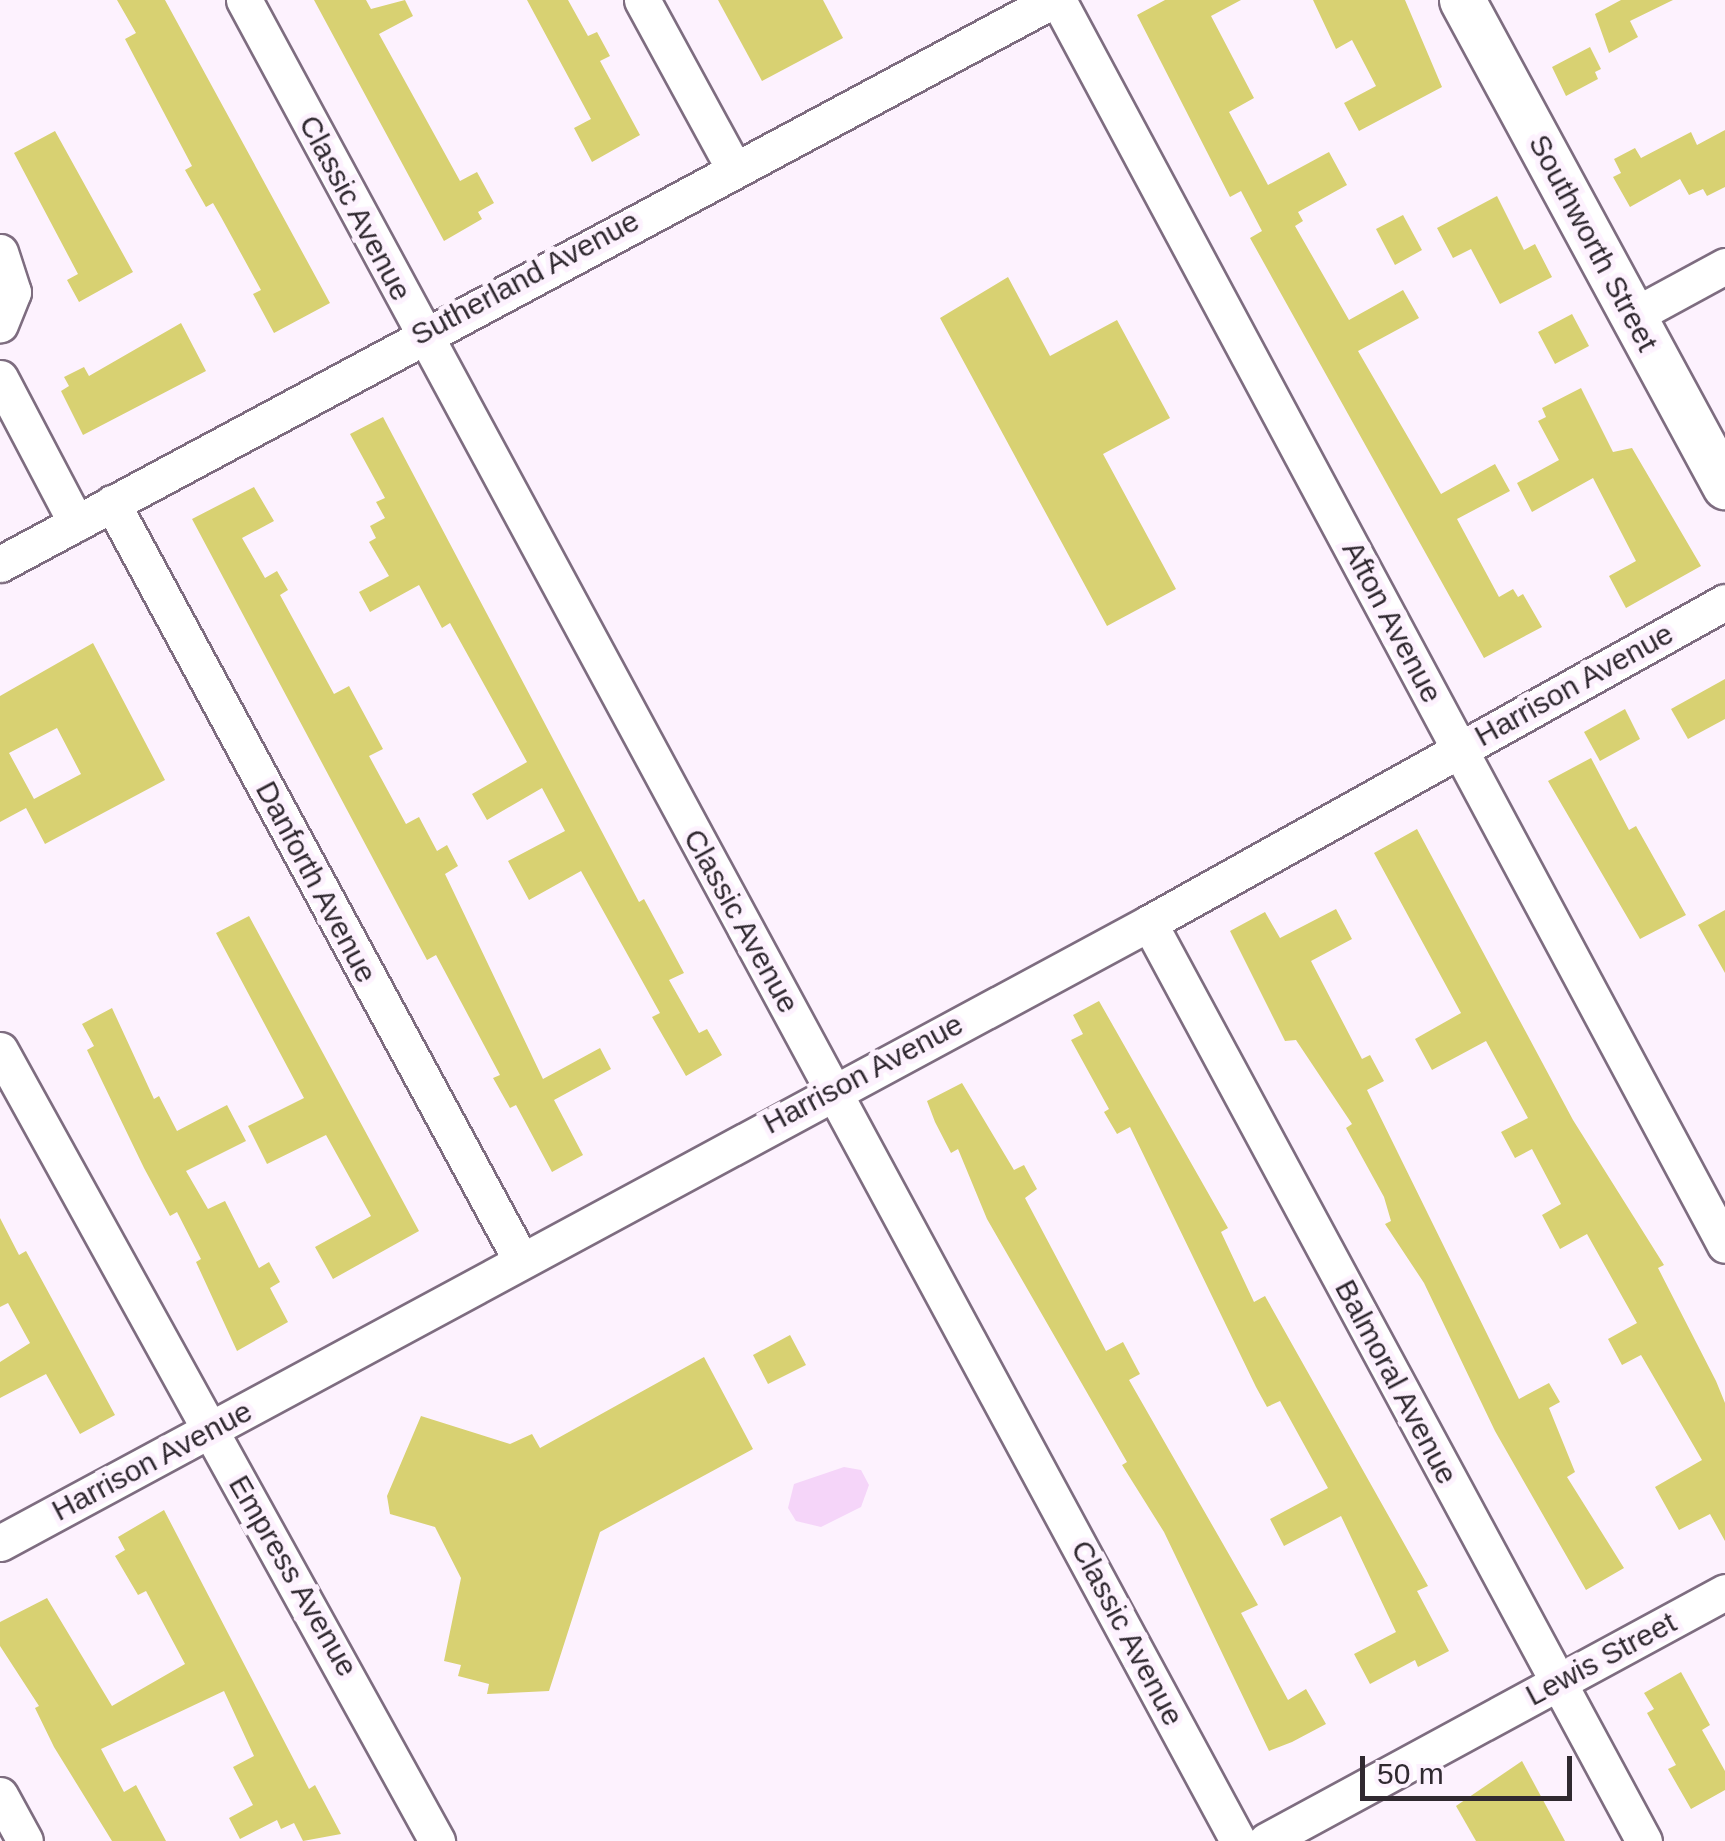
<!DOCTYPE html>
<html>
<head>
<meta charset="utf-8">
<style>
	body { margin:0 }
	#map { position:relative; width:1725px; height:1841px; overflow:hidden; background:#fdf2fe; font-family:Arial,sans-serif }
	div>[style] { position:absolute }
	[style*='--x'] { left:calc(var(--x)*1px); top:calc(var(--y)*1px); width:calc(var(--w)*1px); rotate:calc(var(--a)*1deg) }
	.green>* { inset:0; background:#f5d5f9 }
	.building>* { inset:0; background:#d8d172 }
	.roads { filter:drop-shadow(2px 0 #7e6d80) drop-shadow(-2px 0 #7e6d80) drop-shadow(0 2px #7e6d80) drop-shadow(0 -2px #7e6d80) }
	.minor>* { height:35px; margin:-17.5px; padding:0 17.5px; transform-origin:17.5px; border-radius:17.5px; background:#fff }
	.major>* { height:45px; margin:-22.5px; padding:0 22.5px; transform-origin:22.5px; border-radius:22.5px; background:#fff }
	span { translate:-50% -50%; white-space:nowrap; text-align:center; line-height:1.15; -webkit-text-stroke:10px #fdf2fe; paint-order:stroke }
	.street-label { font-size:30px; color:#302930 }
	.scale { position:absolute; left:1360px; top:1756px; width:212px; height:45px; box-sizing:border-box; border:5px solid #302930; border-top:0; padding-left:12px; font-size:30px; line-height:35px; white-space:nowrap; color:#302930; -webkit-text-stroke:8px #fdf2fe; paint-order:stroke }
</style>
</head>
<body>
<div id="map">
	<div class="green">
		<div style="clip-path:polygon(844px 1467px,861px 1470px,869px 1485px,861px 1507px,821px 1527px,796px 1521px,788px 1508px,794px 1484px)"></div>
	</div>
	<div class="building">
		<div style="clip-path:polygon(117px 0,165px 0,330px 303px,274px 333px,253px 294px,261px 290px,221px 217px,213px 203px,206px 207px,185px 170px,192px 166px,125px 39px,136px 33px)"></div>
		<div style="clip-path:polygon(314px 0,366px 0,371px 9px,405px 0,413px 16px,379px 34px,460px 181px,477px 172px,494px 203px,478px 212px,482px 219px,444px 241px)"></div>
		<div style="clip-path:polygon(527px 0,568px 0,588px 36px,597px 32px,610px 56px,600px 61px,640px 135px,592px 162px,574px 128px,591px 119px)"></div>
		<div style="clip-path:polygon(718px 0,823px 0,843px 38px,762px 81px)"></div>
		<div style="clip-path:polygon(1165px 0,1241px 0,1211px 16px,1254px 98px,1229px 112px,1268px 185px,1329px 152px,1347px 185px,1298px 212px,1303px 221px,1295px 226px,1349px 320px,1403px 290px,1419px 318px,1358px 351px,1441px 494px,1495px 464px,1510px 491px,1457px 519px,1499px 597px,1513px 589px,1518px 597px,1523px 594px,1542px 627px,1484px 658px,1250px 238px,1262px 231px,1241px 191px,1230px 197px,1137px 15px)"></div>
		<div style="clip-path:polygon(1313px 0,1405px 0,1442px 87px,1359px 131px,1344px 103px,1376px 86px,1352px 40px,1336px 49px)"></div>
		<div style="clip-path:polygon(1621px 0,1673px 0,1630px 21px,1638px 37px,1609px 53px,1595px 14px)"></div>
		<div style="clip-path:polygon(1590px 47px,1601px 69px,1595px 72px,1598px 79px,1566px 96px,1552px 67px)"></div>
		<div style="clip-path:polygon(1725px 130px,1725px 187px,1707px 196px,1703px 189px,1689px 195px,1680px 179px,1630px 207px,1613px 177px,1621px 173px,1614px 159px,1635px 148px,1641px 158px,1691px 132px,1697px 145px)"></div>
		<div style="clip-path:polygon(55px 131px,133px 272px,79px 302px,67px 280px,78px 274px,14px 153px)"></div>
		<div style="clip-path:polygon(1497px 196px,1524px 250px,1535px 244px,1552px 277px,1500px 304px,1471px 249px,1453px 258px,1437px 228px)"></div>
		<div style="clip-path:polygon(1403px 215px,1422px 250px,1395px 265px,1376px 229px)"></div>
		<div style="clip-path:polygon(1008px 277px,1050px 356px,1117px 320px,1170px 418px,1103px 454px,1176px 589px,1107px 626px,940px 318px)"></div>
		<div style="clip-path:polygon(1572px 314px,1589px 346px,1555px 364px,1538px 332px)"></div>
		<div style="clip-path:polygon(181px 323px,206px 371px,83px 435px,61px 391px,69px 386px,64px 377px,84px 367px,89px 376px)"></div>
		<div style="clip-path:polygon(1581px 388px,1613px 452px,1632px 448px,1701px 566px,1626px 608px,1609px 576px,1636px 561px,1593px 478px,1532px 512px,1517px 483px,1559px 460px,1538px 421px,1546px 417px,1542px 408px)"></div>
		<div style="clip-path:polygon(383px 417px,639px 902px,644px 899px,684px 973px,669px 980px,699px 1033px,707px 1029px,722px 1055px,686px 1076px,652px 1017px,660px 1013px,581px 871px,529px 900px,508px 861px,565px 831px,542px 788px,487px 820px,472px 794px,527px 762px,450px 623px,442px 628px,419px 585px,370px 612px,359px 592px,389px 576px,369px 542px,376px 538px,370px 526px,385px 518px,376px 502px,385px 498px,350px 434px)"></div>
		<div style="clip-path:polygon(254px 487px,274px 521px,242px 538px,265px 578px,277px 571px,288px 590px,280px 595px,334px 694px,349px 686px,383px 749px,369px 756px,406px 824px,419px 817px,437px 851px,447px 845px,458px 866px,445px 874px,543px 1079px,600px 1048px,611px 1069px,554px 1100px,583px 1155px,552px 1172px,516px 1105px,510px 1108px,493px 1078px,500px 1075px,436px 955px,427px 960px,192px 519px)"></div>
		<div style="clip-path:polygon(evenodd,93px 643px,165px 780px,45px 844px,26px 808px,0 822px,0 696px,93px 643px,57px 728px,81px 774px,34px 799px,9px 753px,57px 728px)"></div>
		<div style="clip-path:polygon(1725px 679px,1725px 719px,1688px 739px,1671px 709px)"></div>
		<div style="clip-path:polygon(1625px 709px,1640px 739px,1600px 761px,1584px 732px)"></div>
		<div style="clip-path:polygon(1591px 758px,1629px 830px,1636px 826px,1686px 915px,1640px 939px,1548px 781px)"></div>
		<div style="clip-path:polygon(1417px 829px,1573px 1120px,1664px 1265px,1658px 1268px,1716px 1381px,1725px 1403px,1725px 1541px,1710px 1514px,1679px 1530px,1655px 1487px,1702px 1460px,1641px 1355px,1622px 1365px,1608px 1339px,1637px 1323px,1587px 1234px,1560px 1249px,1542px 1215px,1561px 1204px,1532px 1149px,1515px 1158px,1501px 1132px,1528px 1118px,1486px 1041px,1432px 1070px,1415px 1039px,1461px 1013px,1374px 853px)"></div>
		<div style="clip-path:polygon(1336px 909px,1352px 939px,1311px 961px,1362px 1059px,1370px 1055px,1384px 1081px,1367px 1090px,1519px 1399px,1549px 1383px,1560px 1402px,1549px 1408px,1575px 1472px,1567px 1477px,1624px 1568px,1586px 1590px,1495px 1431px,1424px 1283px,1385px 1224px,1391px 1221px,1384px 1197px,1346px 1128px,1352px 1124px,1296px 1040px,1285px 1041px,1230px 931px,1265px 912px,1280px 938px)"></div>
		<div style="clip-path:polygon(1725px 910px,1725px 973px,1698px 925px)"></div>
		<div style="clip-path:polygon(249px 916px,419px 1231px,333px 1279px,315px 1247px,371px 1216px,326px 1135px,267px 1164px,248px 1126px,304px 1098px,216px 933px)"></div>
		<div style="clip-path:polygon(1099px 1001px,1228px 1228px,1221px 1232px,1254px 1302px,1265px 1296px,1428px 1586px,1417px 1591px,1449px 1651px,1418px 1667px,1415px 1660px,1370px 1684px,1354px 1654px,1396px 1632px,1341px 1516px,1284px 1546px,1270px 1519px,1328px 1488px,1280px 1401px,1267px 1407px,1256px 1387px,1130px 1127px,1117px 1134px,1104px 1112px,1109px 1109px,1071px 1040px,1083px 1034px,1073px 1015px)"></div>
		<div style="clip-path:polygon(112px 1008px,154px 1099px,159px 1096px,177px 1131px,227px 1105px,246px 1141px,186px 1171px,208px 1209px,225px 1201px,259px 1268px,269px 1262px,280px 1282px,270px 1288px,288px 1322px,237px 1351px,196px 1262px,201px 1259px,177px 1212px,170px 1216px,144px 1168px,87px 1050px,94px 1046px,82px 1024px)"></div>
		<div style="clip-path:polygon(962px 1083px,1014px 1170px,1024px 1165px,1037px 1189px,1025px 1198px,1106px 1351px,1123px 1342px,1140px 1374px,1129px 1380px,1258px 1605px,1241px 1613px,1288px 1700px,1306px 1689px,1326px 1724px,1292px 1742px,1269px 1751px,1164px 1532px,1122px 1465px,1127px 1462px,987px 1219px,958px 1149px,951px 1153px,935px 1122px,927px 1101px)"></div>
		<div style="clip-path:polygon(0 1218px,19px 1255px,26px 1251px,115px 1415px,80px 1434px,46px 1374px,0 1398px,0 1362px,30px 1343px,8px 1303px,0 1307px)"></div>
		<div style="clip-path:polygon(790px 1335px,806px 1365px,768px 1384px,753px 1355px)"></div>
		<div style="clip-path:polygon(704px 1357px,753px 1449px,600px 1532px,549px 1691px,487px 1694px,489px 1684px,458px 1676px,461px 1665px,444px 1661px,461px 1578px,435px 1527px,390px 1514px,387px 1496px,421px 1416px,510px 1444px,532px 1434px,540px 1448px)"></div>
		<div style="clip-path:polygon(164px 1510px,309px 1789px,315px 1785px,341px 1834px,303px 1841px,294px 1823px,281px 1829px,277px 1820px,240px 1839px,229px 1818px,253px 1805px,233px 1767px,254px 1756px,224px 1691px,101px 1749px,124px 1792px,136px 1785px,166px 1841px,112px 1841px,54px 1747px,35px 1708px,39px 1706px,0 1646px,0 1622px,47px 1598px,112px 1706px,185px 1664px,146px 1591px,138px 1595px,115px 1556px,125px 1550px,118px 1537px)"></div>
		<div style="clip-path:polygon(1681px 1672px,1710px 1725px,1702px 1730px,1725px 1771px,1725px 1790px,1691px 1809px,1668px 1769px,1676px 1765px,1647px 1713px,1654px 1709px,1644px 1693px)"></div>
		<div style="clip-path:polygon(1522px 1761px,1565px 1841px,1476px 1841px,1456px 1806px)"></div>
	</div>
	<div class="roads">
		<div class="minor">
			<div style="--x:244;--y:0;--w:2092;--a:61.63"></div>
			<div style="--x:642;--y:0;--w:190;--a:61.4"></div>
			<div style="--x:1058;--y:0;--w:1412;--a:61.82"></div>
			<div style="--x:0;--y:252;--w:42;--a:72"></div>
			<div style="--x:13;--y:292;--w:35;--a:112"></div>
			<div style="--x:1633;--y:316;--w:105;--a:-28.5"></div>
			<div style="--x:0;--y:378;--w:164;--a:62.3"></div>
			<div style="--x:112;--y:503;--w:860;--a:61.62"></div>
			<div style="--x:0;--y:564;--w:1195;--a:-28.17"></div>
			<div style="--x:1149;--y:923;--w:1043;--a:61.67"></div>
			<div style="--x:0;--y:1050;--w:904;--a:61.08"></div>
			<div style="--x:0;--y:1543;--w:1306;--a:-28.35"></div>
			<div style="--x:1149;--y:923;--w:659;--a:-29.13"></div>
			<div style="--x:0;--y:1795;--w:52;--a:61.5"></div>
			<div style="--x:1266;--y:1841;--w:522;--a:-28.48"></div>
		</div>
		<div class="major">
			<div style="--x:1462;--y:0;--w:553;--a:61.58"></div>
		</div>
	</div>
	<div class="street-label">
		<span style="left:355px;top:208px;rotate:62deg">Classic Avenue</span>
		<span style="left:1593px;top:243px;rotate:62deg">Southworth Street</span>
		<span style="left:525px;top:278px;rotate:-28deg">Sutherland Avenue</span>
		<span style="left:1392px;top:622px;rotate:62deg">Afton Avenue</span>
		<span style="left:1574px;top:685px;rotate:-29deg">Harrison Avenue</span>
		<span style="left:316px;top:882px;rotate:62deg">Danforth Avenue</span>
		<span style="left:741px;top:921px;rotate:61deg">Classic Avenue</span>
		<span style="left:863px;top:1074px;rotate:-28deg">Harrison Avenue</span>
		<span style="left:1396px;top:1382px;rotate:62deg">Balmoral Avenue</span>
		<span style="left:152px;top:1461px;rotate:-28deg">Harrison Avenue</span>
		<span style="left:293px;top:1576px;rotate:60deg">Empress Avenue</span>
		<span style="left:1127px;top:1633px;rotate:62deg">Classic Avenue</span>
		<span style="left:1601px;top:1659px;rotate:-28deg">Lewis Street</span>
	</div>
	<div class="scale">50 m</div>
</div>
</body>
</html>
